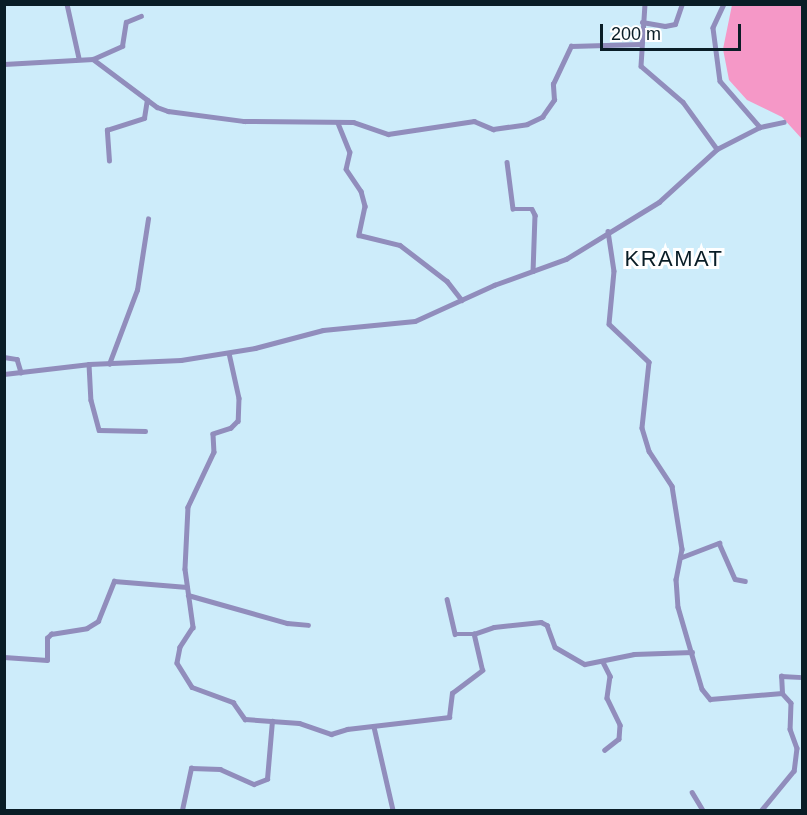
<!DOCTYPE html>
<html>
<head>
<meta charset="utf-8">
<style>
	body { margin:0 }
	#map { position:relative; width:807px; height:815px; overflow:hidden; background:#cdecfa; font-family:Arial,sans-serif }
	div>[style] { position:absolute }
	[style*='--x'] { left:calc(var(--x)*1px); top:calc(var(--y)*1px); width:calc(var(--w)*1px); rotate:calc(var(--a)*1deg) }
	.water>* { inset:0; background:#f598c7 }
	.street>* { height:4.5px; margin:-2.25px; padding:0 2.25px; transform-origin:2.25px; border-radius:2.25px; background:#918dbc }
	span { translate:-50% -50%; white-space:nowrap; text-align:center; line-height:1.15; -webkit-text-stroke:6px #fff; paint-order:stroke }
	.quarter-label { font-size:22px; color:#091d26; letter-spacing:1.5px }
	.frame { position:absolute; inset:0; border:6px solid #091d26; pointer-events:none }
	.scale { position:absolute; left:600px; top:24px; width:141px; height:27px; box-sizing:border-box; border:3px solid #091d26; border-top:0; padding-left:8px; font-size:18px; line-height:21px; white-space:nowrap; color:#091d26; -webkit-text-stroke:4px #fff; paint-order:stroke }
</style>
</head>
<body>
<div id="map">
	<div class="water">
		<div style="clip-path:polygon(732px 5px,802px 5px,802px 139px,782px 117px,747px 100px,729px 80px,723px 49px)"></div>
	</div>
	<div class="street">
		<div style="--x:67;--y:4;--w:55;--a:77.5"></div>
		<div style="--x:645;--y:4;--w:62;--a:93.7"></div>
		<div style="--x:641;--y:66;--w:55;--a:40.6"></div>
		<div style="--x:683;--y:102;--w:58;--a:54.1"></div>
		<div style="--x:724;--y:4;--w:26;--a:115"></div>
		<div style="--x:713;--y:28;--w:53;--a:82.5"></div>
		<div style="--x:720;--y:81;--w:61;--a:49"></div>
		<div style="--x:642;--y:22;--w:23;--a:10"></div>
		<div style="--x:665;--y:26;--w:10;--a:-11"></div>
		<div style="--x:675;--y:24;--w:21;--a:-71"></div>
		<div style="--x:93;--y:59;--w:32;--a:-24"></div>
		<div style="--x:122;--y:46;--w:24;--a:-81"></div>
		<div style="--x:126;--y:22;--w:16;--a:-22"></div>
		<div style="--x:4;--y:64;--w:89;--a:-3.2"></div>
		<div style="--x:93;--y:59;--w:80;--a:36.9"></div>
		<div style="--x:157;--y:107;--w:12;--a:20"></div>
		<div style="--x:168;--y:111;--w:77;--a:7.5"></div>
		<div style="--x:244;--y:121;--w:109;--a:0.5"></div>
		<div style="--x:353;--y:122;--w:37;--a:19"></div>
		<div style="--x:388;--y:134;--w:87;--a:-8.6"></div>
		<div style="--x:474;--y:121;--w:21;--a:23"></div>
		<div style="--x:493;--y:129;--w:34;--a:-8"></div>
		<div style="--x:527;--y:124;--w:17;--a:-25"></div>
		<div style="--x:542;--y:117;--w:21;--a:-55"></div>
		<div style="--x:554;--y:100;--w:16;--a:-94"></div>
		<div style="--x:553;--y:84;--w:42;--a:-64.7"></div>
		<div style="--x:571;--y:46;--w:70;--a:-1.6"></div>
		<div style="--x:338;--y:123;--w:31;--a:68"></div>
		<div style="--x:350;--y:152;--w:17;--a:103"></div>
		<div style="--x:346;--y:169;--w:27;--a:56"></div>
		<div style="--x:361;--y:191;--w:16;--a:75"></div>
		<div style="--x:365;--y:206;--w:30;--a:102"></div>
		<div style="--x:359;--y:235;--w:42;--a:13.7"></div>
		<div style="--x:400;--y:245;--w:59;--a:37.5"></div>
		<div style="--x:447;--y:281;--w:24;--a:52"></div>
		<div style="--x:109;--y:161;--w:31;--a:-94"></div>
		<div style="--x:107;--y:130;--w:39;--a:-18"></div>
		<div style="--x:144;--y:118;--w:18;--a:-81"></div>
		<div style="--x:507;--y:162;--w:47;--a:82.7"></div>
		<div style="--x:513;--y:209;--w:19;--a:0"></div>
		<div style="--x:532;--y:209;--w:7;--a:63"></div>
		<div style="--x:535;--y:215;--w:56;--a:92"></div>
		<div style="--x:608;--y:231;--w:40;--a:81.5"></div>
		<div style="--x:614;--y:271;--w:53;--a:95.4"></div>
		<div style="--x:609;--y:324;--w:55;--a:43.5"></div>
		<div style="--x:649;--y:362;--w:66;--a:96.1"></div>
		<div style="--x:642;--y:428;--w:24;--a:73"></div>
		<div style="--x:649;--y:451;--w:42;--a:56.7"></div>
		<div style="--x:672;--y:486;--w:64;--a:81"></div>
		<div style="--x:682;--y:549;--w:31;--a:101"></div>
		<div style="--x:676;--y:579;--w:28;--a:86"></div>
		<div style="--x:678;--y:607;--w:85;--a:73.7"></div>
		<div style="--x:702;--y:689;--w:13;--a:51"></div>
		<div style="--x:710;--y:699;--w:72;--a:-4.8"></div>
		<div style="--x:782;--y:693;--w:13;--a:48"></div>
		<div style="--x:791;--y:703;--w:26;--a:92"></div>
		<div style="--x:790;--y:729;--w:20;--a:70"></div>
		<div style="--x:797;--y:748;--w:23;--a:97"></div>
		<div style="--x:794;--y:771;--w:50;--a:129.4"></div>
		<div style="--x:229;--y:353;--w:46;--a:77.5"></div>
		<div style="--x:239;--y:398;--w:23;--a:92"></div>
		<div style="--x:238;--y:421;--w:10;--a:135"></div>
		<div style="--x:231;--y:428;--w:19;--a:162"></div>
		<div style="--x:213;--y:434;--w:18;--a:87"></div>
		<div style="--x:214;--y:452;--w:61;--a:115.3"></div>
		<div style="--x:188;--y:507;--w:62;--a:92.8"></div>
		<div style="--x:185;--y:569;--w:59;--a:82.1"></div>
		<div style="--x:193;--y:627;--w:24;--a:123"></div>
		<div style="--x:180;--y:647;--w:16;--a:101"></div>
		<div style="--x:177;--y:663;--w:28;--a:58"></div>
		<div style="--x:192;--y:687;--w:44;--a:20.1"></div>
		<div style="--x:233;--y:702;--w:21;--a:55"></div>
		<div style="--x:245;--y:719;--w:54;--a:4.2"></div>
		<div style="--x:299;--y:723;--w:34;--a:19"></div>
		<div style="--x:331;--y:734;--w:17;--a:-17"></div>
		<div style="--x:347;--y:729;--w:103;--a:-6.7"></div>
		<div style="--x:449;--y:717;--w:24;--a:-83"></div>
		<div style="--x:452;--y:693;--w:38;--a:-37"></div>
		<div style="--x:482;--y:670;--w:37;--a:-103"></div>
		<div style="--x:474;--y:634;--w:21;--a:-19"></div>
		<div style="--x:494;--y:627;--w:47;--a:-6.1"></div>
		<div style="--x:541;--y:622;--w:7;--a:27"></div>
		<div style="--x:547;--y:625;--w:23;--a:70"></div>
		<div style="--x:555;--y:647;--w:34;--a:30"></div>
		<div style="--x:585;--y:664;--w:50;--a:-11.5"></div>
		<div style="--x:634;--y:654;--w:58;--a:-2"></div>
		<div style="--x:4;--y:357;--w:13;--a:9"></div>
		<div style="--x:17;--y:359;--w:14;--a:73"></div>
		<div style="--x:89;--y:364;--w:36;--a:87"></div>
		<div style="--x:91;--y:400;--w:31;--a:75"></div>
		<div style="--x:99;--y:430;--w:46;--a:1.2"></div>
		<div style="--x:109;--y:364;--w:79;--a:-69.3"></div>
		<div style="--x:137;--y:290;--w:72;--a:-81.2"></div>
		<div style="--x:4;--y:374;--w:86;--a:-6.7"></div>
		<div style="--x:89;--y:364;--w:92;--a:-2.5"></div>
		<div style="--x:181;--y:360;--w:75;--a:-9.2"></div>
		<div style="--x:255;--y:348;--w:70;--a:-14.8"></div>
		<div style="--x:323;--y:330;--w:92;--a:-5.6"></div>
		<div style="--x:415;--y:321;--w:87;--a:-24.5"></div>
		<div style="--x:494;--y:285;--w:77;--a:-19.9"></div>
		<div style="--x:566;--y:259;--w:109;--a:-31.5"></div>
		<div style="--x:659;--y:202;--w:79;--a:-42.4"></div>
		<div style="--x:717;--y:149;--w:48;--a:-27.1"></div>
		<div style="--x:760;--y:127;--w:24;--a:-12"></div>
		<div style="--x:682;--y:557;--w:40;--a:-21"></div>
		<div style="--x:719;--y:543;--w:39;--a:66"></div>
		<div style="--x:735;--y:579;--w:10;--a:11"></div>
		<div style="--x:188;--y:595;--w:103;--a:15.8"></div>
		<div style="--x:287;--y:623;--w:21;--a:5"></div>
		<div style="--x:447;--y:599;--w:36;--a:77"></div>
		<div style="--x:455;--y:634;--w:19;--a:0"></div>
		<div style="--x:4;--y:657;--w:43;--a:4"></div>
		<div style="--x:47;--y:660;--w:22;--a:-90"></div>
		<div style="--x:47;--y:638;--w:6;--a:-45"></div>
		<div style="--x:51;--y:634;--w:36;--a:-9"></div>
		<div style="--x:87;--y:628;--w:13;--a:-32"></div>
		<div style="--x:98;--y:621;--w:43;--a:-68.2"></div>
		<div style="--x:114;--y:581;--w:73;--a:4.7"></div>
		<div style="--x:603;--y:662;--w:16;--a:63"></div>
		<div style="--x:610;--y:676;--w:22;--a:98"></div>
		<div style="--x:607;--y:698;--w:30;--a:64"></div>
		<div style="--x:620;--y:725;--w:14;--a:94"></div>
		<div style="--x:619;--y:739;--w:18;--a:142"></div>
		<div style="--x:782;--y:693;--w:17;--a:-93"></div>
		<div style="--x:781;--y:676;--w:21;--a:3"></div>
		<div style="--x:374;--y:727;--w:85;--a:77.1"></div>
		<div style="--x:692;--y:792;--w:21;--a:59"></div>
		<div style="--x:182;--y:810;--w:43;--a:-77.9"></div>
		<div style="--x:191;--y:768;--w:29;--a:2"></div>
		<div style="--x:220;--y:769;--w:37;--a:24"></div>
		<div style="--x:254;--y:784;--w:14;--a:-21"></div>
		<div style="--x:267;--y:779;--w:58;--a:-85.1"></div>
	</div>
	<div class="quarter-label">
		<span style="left:674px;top:259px">KRAMAT</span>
	</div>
	<div class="frame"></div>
	<div class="scale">200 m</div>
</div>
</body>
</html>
